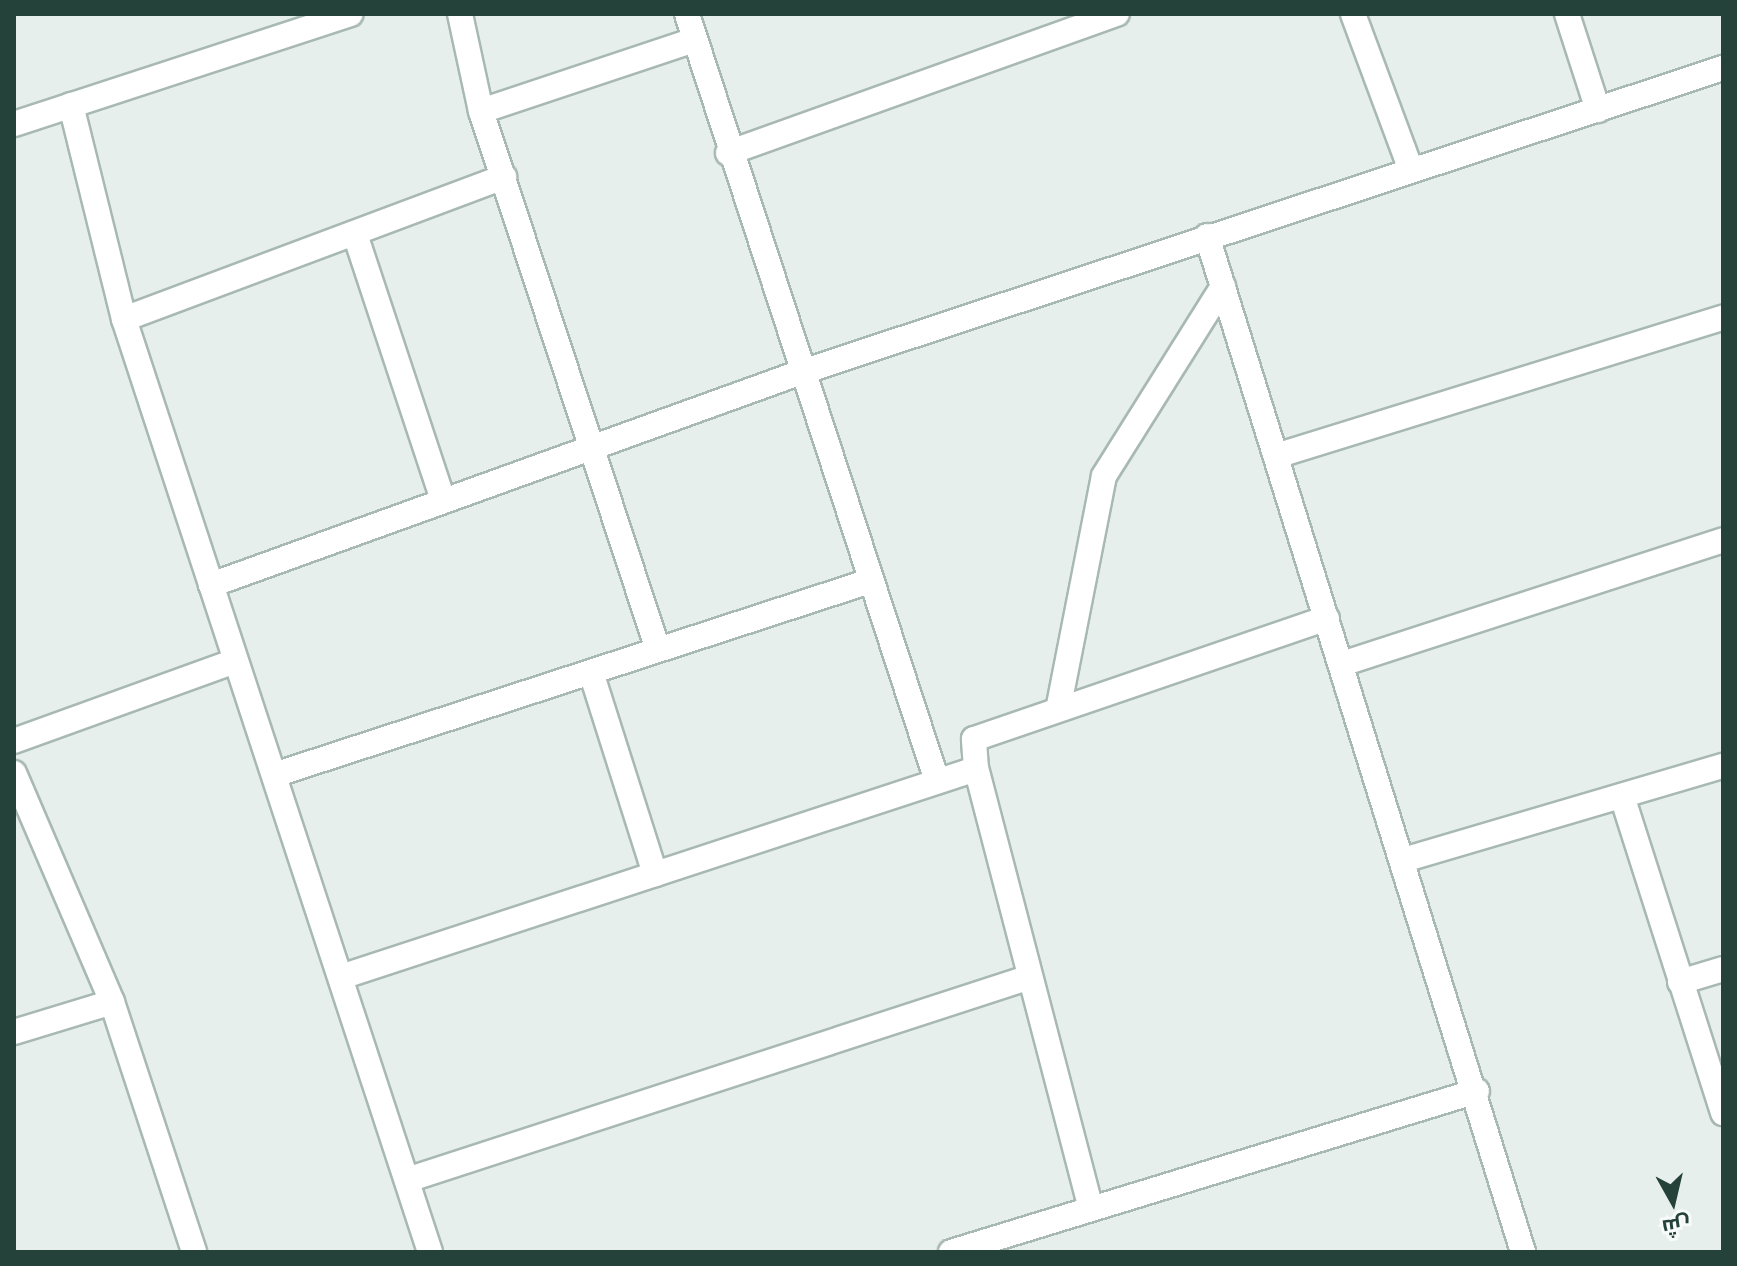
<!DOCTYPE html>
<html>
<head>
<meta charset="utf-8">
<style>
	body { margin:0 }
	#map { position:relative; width:1737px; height:1266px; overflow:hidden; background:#e6efeb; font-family:Arial,Cairo,sans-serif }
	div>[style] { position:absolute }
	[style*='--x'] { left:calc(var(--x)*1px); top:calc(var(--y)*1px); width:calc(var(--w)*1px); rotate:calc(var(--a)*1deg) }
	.roads { filter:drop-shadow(2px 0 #a8b8b2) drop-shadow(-2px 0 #a8b8b2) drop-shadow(0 2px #a8b8b2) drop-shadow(0 -2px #a8b8b2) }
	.minor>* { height:24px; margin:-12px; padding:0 12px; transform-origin:12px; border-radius:12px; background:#fff }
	span { translate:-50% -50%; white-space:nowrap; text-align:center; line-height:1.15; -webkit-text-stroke:7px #f7fbf9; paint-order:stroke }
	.frame { position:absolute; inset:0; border:16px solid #24423a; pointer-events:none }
	.north { position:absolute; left:1633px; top:1162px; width:80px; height:80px; -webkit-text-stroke:6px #f7fbf9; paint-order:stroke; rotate:172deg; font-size:22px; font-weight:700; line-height:32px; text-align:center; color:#24423a }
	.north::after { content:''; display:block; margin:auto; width:28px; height:36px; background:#24423a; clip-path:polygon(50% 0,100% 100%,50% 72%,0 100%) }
</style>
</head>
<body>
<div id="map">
	<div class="roads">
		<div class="minor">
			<div style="--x:460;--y:14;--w:99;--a:77.8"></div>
			<div style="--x:481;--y:111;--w:567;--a:71.82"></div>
			<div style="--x:687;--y:14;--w:807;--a:71.95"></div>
			<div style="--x:1353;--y:14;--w:163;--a:69.6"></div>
			<div style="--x:1567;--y:14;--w:101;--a:72.1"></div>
			<div style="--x:71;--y:105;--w:220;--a:76.1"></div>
			<div style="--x:124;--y:319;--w:982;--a:71.84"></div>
			<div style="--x:481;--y:111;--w:225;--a:-18.4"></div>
			<div style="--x:14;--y:124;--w:354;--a:-18.1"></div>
			<div style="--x:728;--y:153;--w:413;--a:-19.7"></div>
			<div style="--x:355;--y:234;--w:280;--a:71.7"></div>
			<div style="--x:1207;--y:236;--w:1064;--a:72.72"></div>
			<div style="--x:124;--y:319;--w:406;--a:-20.5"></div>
			<div style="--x:1276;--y:456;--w:468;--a:-17.2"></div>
			<div style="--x:211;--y:585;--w:625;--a:-19.83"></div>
			<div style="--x:799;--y:373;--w:973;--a:-18.27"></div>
			<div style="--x:1342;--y:664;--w:401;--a:-18"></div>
			<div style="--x:591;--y:672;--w:212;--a:72.4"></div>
			<div style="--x:1059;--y:705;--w:233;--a:-78.9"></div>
			<div style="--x:1104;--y:476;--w:224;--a:-57.9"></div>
			<div style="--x:14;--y:741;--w:235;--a:-19.9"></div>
			<div style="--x:14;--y:773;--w:249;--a:66.8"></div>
			<div style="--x:112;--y:1002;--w:263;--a:71.8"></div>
			<div style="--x:274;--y:775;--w:627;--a:-18.03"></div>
			<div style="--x:1622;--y:796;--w:333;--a:72.3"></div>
			<div style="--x:1403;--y:860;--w:334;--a:-16.4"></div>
			<div style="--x:341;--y:977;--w:668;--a:-18.14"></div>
			<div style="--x:1680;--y:982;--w:45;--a:-16.8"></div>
			<div style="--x:14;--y:1032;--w:102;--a:-17"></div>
			<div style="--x:407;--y:1180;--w:655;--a:-18.05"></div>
			<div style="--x:1091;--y:1209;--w:455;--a:-104.6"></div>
			<div style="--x:976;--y:769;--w:30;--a:-94"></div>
			<div style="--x:974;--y:739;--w:373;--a:-18.9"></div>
			<div style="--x:951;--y:1252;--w:550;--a:-17.02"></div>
		</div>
	</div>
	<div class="frame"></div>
	<div class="north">ش</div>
</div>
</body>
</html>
